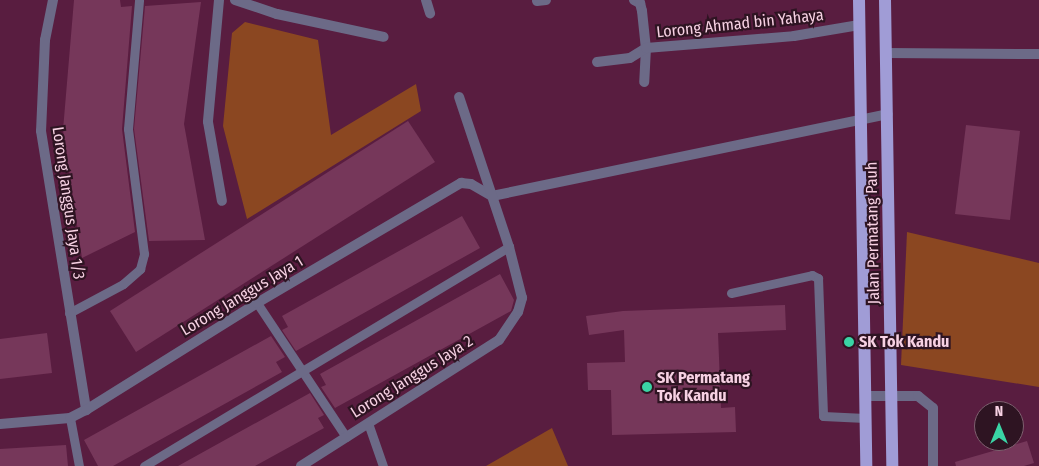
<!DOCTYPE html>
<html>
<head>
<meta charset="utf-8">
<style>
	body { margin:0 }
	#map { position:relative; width:1039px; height:466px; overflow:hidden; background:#591d40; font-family:"Fira Sans Condensed",sans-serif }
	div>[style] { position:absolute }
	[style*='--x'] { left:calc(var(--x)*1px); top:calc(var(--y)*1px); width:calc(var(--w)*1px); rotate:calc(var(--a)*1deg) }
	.green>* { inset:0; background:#8b4721 }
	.building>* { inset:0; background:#76375a }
	.lane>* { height:9px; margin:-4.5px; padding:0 4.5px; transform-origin:4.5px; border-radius:4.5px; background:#6c6a87 }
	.street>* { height:10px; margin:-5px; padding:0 5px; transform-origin:5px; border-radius:5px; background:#6c6a87 }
	.primary>* { height:12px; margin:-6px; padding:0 6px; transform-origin:6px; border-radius:6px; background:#a09cd6 }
	.dots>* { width:14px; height:14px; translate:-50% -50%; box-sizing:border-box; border:2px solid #2e1422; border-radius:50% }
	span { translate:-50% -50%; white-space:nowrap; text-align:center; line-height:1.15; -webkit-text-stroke:4.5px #2e1422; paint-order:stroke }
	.street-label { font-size:16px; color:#f7d1e3 }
	.poi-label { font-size:16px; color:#f7d1e3; font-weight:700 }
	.left { translate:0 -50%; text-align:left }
	.north { position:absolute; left:974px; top:401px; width:50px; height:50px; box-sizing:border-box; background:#2e1422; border:1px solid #7e606f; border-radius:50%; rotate:0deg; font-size:14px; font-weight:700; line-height:20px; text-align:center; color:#f7d1e3 }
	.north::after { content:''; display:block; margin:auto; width:18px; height:22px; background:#3ad4a5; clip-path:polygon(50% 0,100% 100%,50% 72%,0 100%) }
</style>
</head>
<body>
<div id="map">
	<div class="green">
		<div style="clip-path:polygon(245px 22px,318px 40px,331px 135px,416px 84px,421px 111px,247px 219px,223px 126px,232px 33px)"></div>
		<div style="clip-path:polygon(907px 232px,1039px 263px,1039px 387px,901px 365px)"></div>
		<div style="clip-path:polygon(552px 428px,568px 466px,486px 466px)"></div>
	</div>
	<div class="building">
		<div style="clip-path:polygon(74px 0,120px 0,121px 7px,132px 6px,122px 129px,135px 232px,82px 258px,63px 130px)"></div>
		<div style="clip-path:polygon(201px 2px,184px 124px,205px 240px,149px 241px,134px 129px,145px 6px)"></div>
		<div style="clip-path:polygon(408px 121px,435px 162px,136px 352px,110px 311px)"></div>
		<div style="clip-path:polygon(966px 125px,1020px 131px,1010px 220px,955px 214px)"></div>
		<div style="clip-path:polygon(462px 216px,480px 248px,296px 351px,282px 330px,288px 327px,282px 316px)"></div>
		<div style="clip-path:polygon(500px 274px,514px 300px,511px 311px,335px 408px,321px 387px,326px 385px,320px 374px)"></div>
		<div style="clip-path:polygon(785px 305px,786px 330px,718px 333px,721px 408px,735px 407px,736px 432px,612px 435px,611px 390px,588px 390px,587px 363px,625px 362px,624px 330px,589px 335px,586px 316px,623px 311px)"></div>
		<div style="clip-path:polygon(47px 333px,52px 373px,0 379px,0 339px)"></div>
		<div style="clip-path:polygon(271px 336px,285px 357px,276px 362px,282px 372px,113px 466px,98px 466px,84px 440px)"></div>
		<div style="clip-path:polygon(310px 393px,324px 415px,318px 418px,324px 428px,255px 466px,178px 466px)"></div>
		<div style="clip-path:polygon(1027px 441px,1034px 463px,1024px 466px,956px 466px,955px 462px)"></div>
		<div style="clip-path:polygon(66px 445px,68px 466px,0 466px,0 449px)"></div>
	</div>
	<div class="lane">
		<div style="--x:731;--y:293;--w:83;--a:-12.5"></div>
		<div style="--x:812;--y:275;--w:7;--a:27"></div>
		<div style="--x:818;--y:278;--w:138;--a:87.9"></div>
		<div style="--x:823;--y:416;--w:42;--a:2.7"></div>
		<div style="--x:257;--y:303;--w:161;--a:56.4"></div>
		<div style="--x:69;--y:313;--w:61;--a:-28.2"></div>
		<div style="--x:123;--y:284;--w:23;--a:-41"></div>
		<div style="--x:140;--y:269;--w:16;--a:-75"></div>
		<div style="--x:144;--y:254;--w:126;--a:-97.3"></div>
		<div style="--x:128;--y:129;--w:129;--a:-85.1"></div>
		<div style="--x:70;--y:418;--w:49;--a:79.4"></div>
		<div style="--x:368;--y:423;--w:46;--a:70.8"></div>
		<div style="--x:144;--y:466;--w:426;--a:-31"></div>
	</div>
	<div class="street">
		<div style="--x:53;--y:0;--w:41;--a:101.3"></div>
		<div style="--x:45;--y:40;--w:91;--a:92.5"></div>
		<div style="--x:41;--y:131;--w:283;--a:80.8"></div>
		<div style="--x:219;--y:0;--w:122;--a:95.2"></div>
		<div style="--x:208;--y:122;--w:80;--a:80"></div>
		<div style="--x:235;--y:0;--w:44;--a:18.4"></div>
		<div style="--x:277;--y:14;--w:109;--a:12.1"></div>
		<div style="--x:426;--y:0;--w:14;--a:73"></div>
		<div style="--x:634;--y:0;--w:7;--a:27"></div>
		<div style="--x:640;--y:3;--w:8;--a:76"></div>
		<div style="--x:642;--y:11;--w:37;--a:84"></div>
		<div style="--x:646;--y:48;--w:34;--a:93"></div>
		<div style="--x:537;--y:1;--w:9;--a:-6"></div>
		<div style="--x:886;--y:53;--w:153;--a:0.4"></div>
		<div style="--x:597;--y:62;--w:33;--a:-7"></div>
		<div style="--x:630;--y:58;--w:19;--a:-32"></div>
		<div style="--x:646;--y:48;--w:148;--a:-4.6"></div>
		<div style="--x:794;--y:36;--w:66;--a:-9.6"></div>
		<div style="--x:865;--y:396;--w:53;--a:0"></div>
		<div style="--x:918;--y:396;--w:19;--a:39"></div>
		<div style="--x:933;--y:408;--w:58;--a:90"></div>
		<div style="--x:0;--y:424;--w:70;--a:-4.9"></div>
		<div style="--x:70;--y:418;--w:18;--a:-27"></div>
		<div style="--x:86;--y:410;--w:202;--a:-32"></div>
		<div style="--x:257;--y:303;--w:237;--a:-30.5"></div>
		<div style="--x:461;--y:183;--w:10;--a:6"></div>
		<div style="--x:471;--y:184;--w:24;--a:30"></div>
		<div style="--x:492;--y:196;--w:404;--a:-11.7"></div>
		<div style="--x:301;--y:466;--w:235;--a:-32.5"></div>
		<div style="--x:499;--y:340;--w:34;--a:-56"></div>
		<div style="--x:518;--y:312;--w:15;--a:-74"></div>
		<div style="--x:522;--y:298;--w:53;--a:-104.3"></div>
		<div style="--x:509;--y:247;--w:158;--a:-108.4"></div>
	</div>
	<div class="primary">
		<div style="--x:859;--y:0;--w:466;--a:89.1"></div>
		<div style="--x:885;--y:0;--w:466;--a:89.1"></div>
	</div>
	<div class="dots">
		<div style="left:849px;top:342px;background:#3ad4a5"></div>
		<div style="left:647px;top:387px;background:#3ad4a5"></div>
	</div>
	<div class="street-label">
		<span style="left:740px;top:24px;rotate:-6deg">Lorong Ahmad bin Yahaya</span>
		<span style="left:68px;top:203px;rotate:82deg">Lorong Janggus Jaya 1/3</span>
		<span style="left:873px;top:233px;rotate:-91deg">Jalan Permatang Pauh</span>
		<span style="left:242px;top:296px;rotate:-31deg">Lorong Janggus Jaya 1</span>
		<span style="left:412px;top:377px;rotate:-32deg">Lorong Janggus Jaya 2</span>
	</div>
	<div class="poi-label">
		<span class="left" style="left:859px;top:342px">SK Tok Kandu</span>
		<span class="left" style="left:657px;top:387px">SK Permatang<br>Tok Kandu</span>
	</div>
	<div class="north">N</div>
</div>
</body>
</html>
